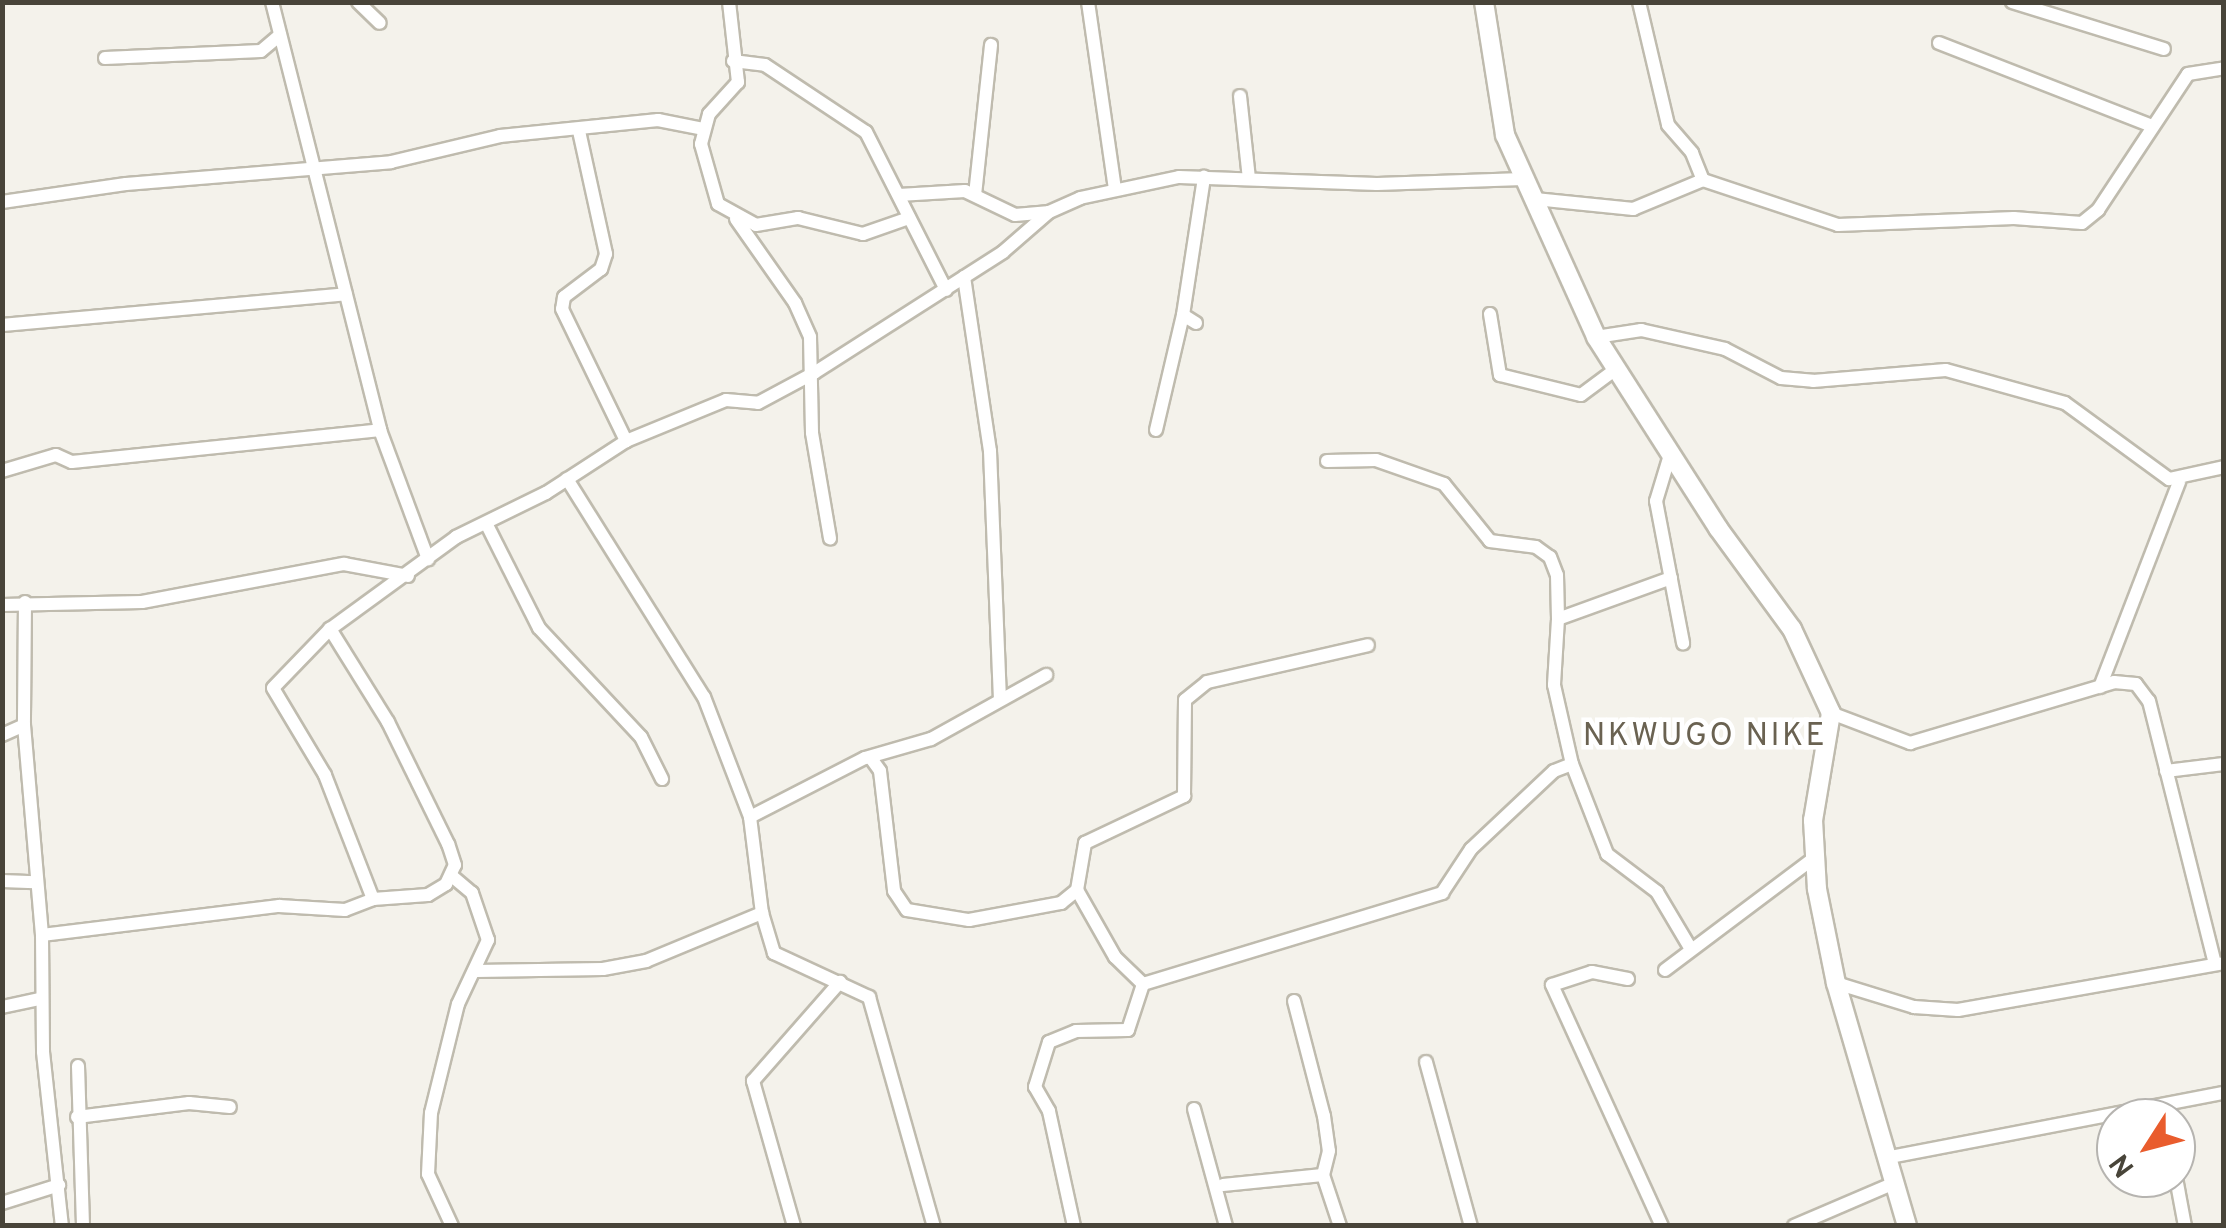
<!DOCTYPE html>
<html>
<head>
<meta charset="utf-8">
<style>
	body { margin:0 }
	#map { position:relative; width:2226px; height:1228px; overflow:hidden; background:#f4f2eb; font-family:Overpass,sans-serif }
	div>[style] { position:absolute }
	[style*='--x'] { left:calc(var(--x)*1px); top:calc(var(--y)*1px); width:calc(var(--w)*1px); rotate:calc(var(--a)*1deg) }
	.roads { filter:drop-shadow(2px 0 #bfbbae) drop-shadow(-2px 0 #bfbbae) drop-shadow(0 2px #bfbbae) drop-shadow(0 -2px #bfbbae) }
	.minor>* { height:12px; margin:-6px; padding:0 6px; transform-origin:6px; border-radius:6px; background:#fff }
	.tertiary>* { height:18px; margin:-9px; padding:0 9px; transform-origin:9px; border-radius:9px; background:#fff }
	span { translate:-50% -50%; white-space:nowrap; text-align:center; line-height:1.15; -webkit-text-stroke:9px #fff; paint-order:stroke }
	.neighbourhood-label { font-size:32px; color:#6a6251; letter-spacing:2.5px }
	.frame { position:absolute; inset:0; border:5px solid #484439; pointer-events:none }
	.north { position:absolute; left:2096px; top:1098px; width:100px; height:100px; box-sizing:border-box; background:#fff; border:2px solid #b6b4b0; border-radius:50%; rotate:234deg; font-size:28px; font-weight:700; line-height:40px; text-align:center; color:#484439 }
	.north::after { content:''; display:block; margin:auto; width:35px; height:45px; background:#e95c2d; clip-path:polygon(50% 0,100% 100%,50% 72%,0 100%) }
</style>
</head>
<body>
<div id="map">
	<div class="roads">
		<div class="minor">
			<div style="--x:272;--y:2;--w:441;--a:75.8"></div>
			<div style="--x:380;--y:430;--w:138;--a:69.6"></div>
			<div style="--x:358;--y:2;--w:30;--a:44"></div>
			<div style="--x:729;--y:2;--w:81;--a:83.6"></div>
			<div style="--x:738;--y:82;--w:43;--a:132.2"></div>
			<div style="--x:709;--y:114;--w:31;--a:105"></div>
			<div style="--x:701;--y:144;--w:62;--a:74.2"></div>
			<div style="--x:718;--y:204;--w:43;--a:28.9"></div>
			<div style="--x:756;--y:225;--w:43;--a:-9.5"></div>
			<div style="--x:798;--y:218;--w:67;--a:13.8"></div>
			<div style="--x:863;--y:234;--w:49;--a:-19.2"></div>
			<div style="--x:1088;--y:2;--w:189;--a:81.8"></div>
			<div style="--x:1639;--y:2;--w:126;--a:76.7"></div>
			<div style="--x:1668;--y:125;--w:37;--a:49"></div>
			<div style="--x:1692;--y:153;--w:29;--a:68"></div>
			<div style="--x:2012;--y:2;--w:159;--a:17.2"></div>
			<div style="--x:1939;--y:43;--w:229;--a:21.3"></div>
			<div style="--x:105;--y:58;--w:156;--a:-2.6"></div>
			<div style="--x:261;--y:51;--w:25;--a:-40"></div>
			<div style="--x:733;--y:61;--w:32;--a:7"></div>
			<div style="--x:765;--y:65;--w:121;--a:33.6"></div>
			<div style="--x:866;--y:132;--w:177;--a:63.1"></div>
			<div style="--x:1240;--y:96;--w:83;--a:83.8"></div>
			<div style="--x:579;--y:131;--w:126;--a:77.6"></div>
			<div style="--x:606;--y:254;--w:16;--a:108"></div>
			<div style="--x:601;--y:269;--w:46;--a:142.9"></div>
			<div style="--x:564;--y:297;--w:12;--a:99"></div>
			<div style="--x:562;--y:309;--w:147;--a:64.1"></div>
			<div style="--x:899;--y:195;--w:66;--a:-3.5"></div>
			<div style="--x:965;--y:191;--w:55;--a:25.6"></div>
			<div style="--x:1015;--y:215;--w:32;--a:-5"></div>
			<div style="--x:975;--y:195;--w:151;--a:-83.9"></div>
			<div style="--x:1535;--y:199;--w:99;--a:5.8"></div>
			<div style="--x:1633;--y:209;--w:76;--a:-22.5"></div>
			<div style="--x:1703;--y:180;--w:142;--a:18.4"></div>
			<div style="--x:1838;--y:225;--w:176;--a:-2.3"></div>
			<div style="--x:2014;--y:218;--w:68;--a:4.2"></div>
			<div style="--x:2082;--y:223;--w:21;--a:-39"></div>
			<div style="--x:2098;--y:210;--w:163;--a:-56.5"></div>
			<div style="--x:2188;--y:74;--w:36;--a:-9"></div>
			<div style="--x:2;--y:202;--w:125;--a:-8.3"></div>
			<div style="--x:126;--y:184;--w:266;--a:-4.7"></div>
			<div style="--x:391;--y:162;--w:112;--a:-13.4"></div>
			<div style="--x:500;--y:136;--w:159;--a:-5.8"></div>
			<div style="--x:658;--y:120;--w:47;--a:11.1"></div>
			<div style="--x:736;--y:219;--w:103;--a:54.9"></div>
			<div style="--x:795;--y:303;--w:37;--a:66"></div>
			<div style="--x:810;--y:337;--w:96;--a:88.8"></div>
			<div style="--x:812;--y:433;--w:107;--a:80.3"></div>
			<div style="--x:964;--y:277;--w:176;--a:81.5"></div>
			<div style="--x:990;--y:451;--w:249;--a:87.7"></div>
			<div style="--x:1490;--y:314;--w:62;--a:80.7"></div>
			<div style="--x:1500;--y:375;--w:83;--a:13.9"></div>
			<div style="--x:1581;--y:395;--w:44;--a:-36.6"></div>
			<div style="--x:1196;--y:323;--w:15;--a:-148"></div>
			<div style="--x:1183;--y:315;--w:140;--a:-81.3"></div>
			<div style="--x:2;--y:325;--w:345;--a:-5.1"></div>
			<div style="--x:1596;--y:337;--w:46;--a:-8.8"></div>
			<div style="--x:1641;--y:330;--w:86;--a:12.7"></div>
			<div style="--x:1725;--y:349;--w:63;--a:27.4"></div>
			<div style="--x:1781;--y:378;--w:32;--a:5"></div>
			<div style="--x:1813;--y:381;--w:133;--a:-4.7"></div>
			<div style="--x:1946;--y:370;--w:123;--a:15.5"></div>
			<div style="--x:2065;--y:403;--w:129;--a:36.2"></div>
			<div style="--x:2169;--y:479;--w:56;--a:-12.3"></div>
			<div style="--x:1156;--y:430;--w:118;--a:-76.8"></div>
			<div style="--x:1670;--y:455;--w:48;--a:106.9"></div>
			<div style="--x:1656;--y:501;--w:145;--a:79.2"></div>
			<div style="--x:1327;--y:461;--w:49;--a:-1.2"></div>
			<div style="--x:1376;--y:460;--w:72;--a:19.4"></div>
			<div style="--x:1444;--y:484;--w:73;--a:51.1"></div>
			<div style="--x:1490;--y:541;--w:46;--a:7.4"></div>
			<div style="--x:1536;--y:547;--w:17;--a:36"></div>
			<div style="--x:1550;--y:557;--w:19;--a:69"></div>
			<div style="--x:1557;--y:575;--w:44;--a:88.7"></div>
			<div style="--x:2;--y:471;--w:56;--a:-16.5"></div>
			<div style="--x:56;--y:455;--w:17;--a:24"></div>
			<div style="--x:72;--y:462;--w:310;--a:-5.9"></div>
			<div style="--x:567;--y:479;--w:257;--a:57.9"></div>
			<div style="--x:704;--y:697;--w:129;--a:69"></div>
			<div style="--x:750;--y:817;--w:97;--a:82.9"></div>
			<div style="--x:762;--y:913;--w:42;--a:73.3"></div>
			<div style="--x:774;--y:953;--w:105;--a:24.9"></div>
			<div style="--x:869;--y:997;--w:238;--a:74.2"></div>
			<div style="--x:487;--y:525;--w:115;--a:63.2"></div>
			<div style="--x:539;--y:628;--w:149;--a:46.9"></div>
			<div style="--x:641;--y:737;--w:47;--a:63.4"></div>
			<div style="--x:1671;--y:578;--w:120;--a:160.1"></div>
			<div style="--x:1558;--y:619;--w:66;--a:93.5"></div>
			<div style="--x:1554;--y:685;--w:81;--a:77.2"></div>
			<div style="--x:1572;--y:764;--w:97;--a:68.7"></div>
			<div style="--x:1607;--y:854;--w:63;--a:37.2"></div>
			<div style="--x:1657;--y:892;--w:63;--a:59.3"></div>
			<div style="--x:25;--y:602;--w:123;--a:90.5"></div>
			<div style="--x:24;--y:725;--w:211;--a:85.1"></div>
			<div style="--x:42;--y:935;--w:117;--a:89.5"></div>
			<div style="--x:43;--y:1052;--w:175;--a:83.8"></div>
			<div style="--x:2;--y:605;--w:140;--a:-1.2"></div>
			<div style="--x:142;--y:602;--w:206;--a:-10.7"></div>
			<div style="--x:344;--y:564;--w:65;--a:10.6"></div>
			<div style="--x:2100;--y:687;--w:220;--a:-68.9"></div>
			<div style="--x:1831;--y:713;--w:85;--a:20.8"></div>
			<div style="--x:1910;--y:743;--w:213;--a:-16.6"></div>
			<div style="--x:2114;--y:682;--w:22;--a:5"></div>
			<div style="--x:2136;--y:684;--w:21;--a:53"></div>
			<div style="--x:2149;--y:701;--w:267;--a:75.9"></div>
			<div style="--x:2;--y:735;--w:24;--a:-24"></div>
			<div style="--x:870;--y:757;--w:17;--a:54"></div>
			<div style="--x:880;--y:771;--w:121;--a:83.3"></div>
			<div style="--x:894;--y:891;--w:23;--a:56"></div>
			<div style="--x:907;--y:910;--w:63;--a:9.2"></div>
			<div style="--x:969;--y:920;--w:94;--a:-10.5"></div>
			<div style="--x:1061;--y:903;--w:21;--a:-39"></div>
			<div style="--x:1077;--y:890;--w:48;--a:-80.3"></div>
			<div style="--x:1085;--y:843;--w:110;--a:-25.4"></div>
			<div style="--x:1184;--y:796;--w:96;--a:-89.4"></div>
			<div style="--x:1185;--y:700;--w:28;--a:-39"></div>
			<div style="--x:1207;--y:682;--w:165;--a:-12.9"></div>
			<div style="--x:2166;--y:771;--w:58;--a:-6.9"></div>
			<div style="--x:750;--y:817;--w:129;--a:-27.2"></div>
			<div style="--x:865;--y:758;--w:69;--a:-16.1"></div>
			<div style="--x:931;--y:739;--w:132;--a:-29.1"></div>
			<div style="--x:2;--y:881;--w:33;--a:2"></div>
			<div style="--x:1077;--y:890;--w:77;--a:60.4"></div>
			<div style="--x:1115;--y:957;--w:39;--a:44"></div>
			<div style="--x:373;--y:899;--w:133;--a:-111.2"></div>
			<div style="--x:325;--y:775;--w:101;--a:-120.9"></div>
			<div style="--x:273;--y:688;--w:82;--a:-46"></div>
			<div style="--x:330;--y:629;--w:156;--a:-36.1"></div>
			<div style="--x:456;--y:537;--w:100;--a:-26.1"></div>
			<div style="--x:546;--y:493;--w:95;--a:-33"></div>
			<div style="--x:626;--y:441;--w:108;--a:-22.3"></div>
			<div style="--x:726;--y:400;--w:32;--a:5"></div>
			<div style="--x:758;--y:403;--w:64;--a:-28.2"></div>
			<div style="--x:814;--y:373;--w:224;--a:-32.6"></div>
			<div style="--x:1003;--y:252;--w:61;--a:-41"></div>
			<div style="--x:1049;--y:212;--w:34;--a:-24"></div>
			<div style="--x:1080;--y:198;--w:101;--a:-12"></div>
			<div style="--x:1179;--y:177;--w:198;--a:2"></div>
			<div style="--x:1377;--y:184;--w:146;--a:-2"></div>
			<div style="--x:42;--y:935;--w:239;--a:-7"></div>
			<div style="--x:279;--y:906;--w:66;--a:3.5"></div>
			<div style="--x:345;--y:910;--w:30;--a:-21"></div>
			<div style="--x:373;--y:899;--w:55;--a:-4.2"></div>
			<div style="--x:428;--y:895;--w:21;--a:-31"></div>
			<div style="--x:446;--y:884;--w:21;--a:-65"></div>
			<div style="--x:455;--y:865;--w:22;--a:-108"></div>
			<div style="--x:448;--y:844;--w:136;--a:-116.2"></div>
			<div style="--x:388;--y:722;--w:110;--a:-121.9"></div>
			<div style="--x:1665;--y:970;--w:186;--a:-36.9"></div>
			<div style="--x:476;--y:971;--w:127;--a:-0.9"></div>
			<div style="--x:603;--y:969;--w:44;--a:-10.5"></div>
			<div style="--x:646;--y:961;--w:126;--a:-22.5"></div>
			<div style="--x:1628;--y:979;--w:37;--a:-169"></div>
			<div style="--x:1592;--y:972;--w:42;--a:162"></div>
			<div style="--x:1552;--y:985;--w:265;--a:65.5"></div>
			<div style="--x:1836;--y:983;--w:82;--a:17.1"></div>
			<div style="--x:1914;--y:1007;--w:44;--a:3.9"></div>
			<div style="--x:1958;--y:1010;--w:270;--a:-10"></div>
			<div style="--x:1294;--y:1001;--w:119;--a:75.4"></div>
			<div style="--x:1324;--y:1116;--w:35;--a:82"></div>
			<div style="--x:1329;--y:1151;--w:25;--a:104"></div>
			<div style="--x:2;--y:1007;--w:40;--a:-12"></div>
			<div style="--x:1426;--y:1062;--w:170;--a:74.7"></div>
			<div style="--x:78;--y:1066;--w:160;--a:88.2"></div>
			<div style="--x:1194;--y:1109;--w:121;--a:74.7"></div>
			<div style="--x:77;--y:1117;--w:113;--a:-7.1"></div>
			<div style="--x:189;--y:1103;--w:41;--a:5.6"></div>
			<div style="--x:1885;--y:1158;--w:345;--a:-10.9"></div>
			<div style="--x:2176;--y:1178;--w:49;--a:79.4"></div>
			<div style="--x:1223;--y:1185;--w:100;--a:-5.7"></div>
			<div style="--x:1323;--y:1175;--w:54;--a:71.6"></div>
			<div style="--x:2;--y:1203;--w:60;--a:-17.5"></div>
			<div style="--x:452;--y:1226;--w:57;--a:-114.8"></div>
			<div style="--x:428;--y:1174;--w:61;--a:-87.2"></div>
			<div style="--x:431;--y:1113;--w:112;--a:-76.1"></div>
			<div style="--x:458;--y:1004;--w:71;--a:-64.9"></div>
			<div style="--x:488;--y:940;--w:50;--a:-108.8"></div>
			<div style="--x:472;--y:893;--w:25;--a:-140"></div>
			<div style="--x:794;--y:1226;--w:151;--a:-105.8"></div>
			<div style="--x:753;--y:1081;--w:132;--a:-48.7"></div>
			<div style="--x:1074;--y:1226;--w:118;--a:-102.3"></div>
			<div style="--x:1049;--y:1111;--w:28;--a:-120"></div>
			<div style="--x:1035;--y:1087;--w:47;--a:-72.7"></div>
			<div style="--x:1049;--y:1042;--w:29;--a:-22"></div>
			<div style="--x:1076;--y:1031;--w:52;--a:-1.1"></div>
			<div style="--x:1128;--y:1030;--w:48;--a:-71.9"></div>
			<div style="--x:1143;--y:984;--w:313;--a:-16.9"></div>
			<div style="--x:1442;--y:893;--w:53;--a:-56.6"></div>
			<div style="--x:1471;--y:849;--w:114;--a:-43.2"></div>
			<div style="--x:1554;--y:771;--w:19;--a:-21"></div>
			<div style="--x:1794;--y:1226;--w:107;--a:-23.2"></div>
		</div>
		<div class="tertiary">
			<div style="--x:1484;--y:2;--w:135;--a:81"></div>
			<div style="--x:1505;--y:135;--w:222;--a:65.7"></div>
			<div style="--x:1596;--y:337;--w:227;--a:57.4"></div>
			<div style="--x:1718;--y:528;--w:125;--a:53.8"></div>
			<div style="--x:1792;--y:629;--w:93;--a:65.1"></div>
			<div style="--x:1831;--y:713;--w:109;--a:99.5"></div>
			<div style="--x:1813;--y:820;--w:69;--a:86.7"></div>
			<div style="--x:1817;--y:889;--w:96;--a:78.6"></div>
			<div style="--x:1836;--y:983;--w:253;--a:73.7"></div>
		</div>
	</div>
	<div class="neighbourhood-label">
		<span style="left:1705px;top:737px">NKWUGO NIKE</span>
	</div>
	<div class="frame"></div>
	<div class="north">N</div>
</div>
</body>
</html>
